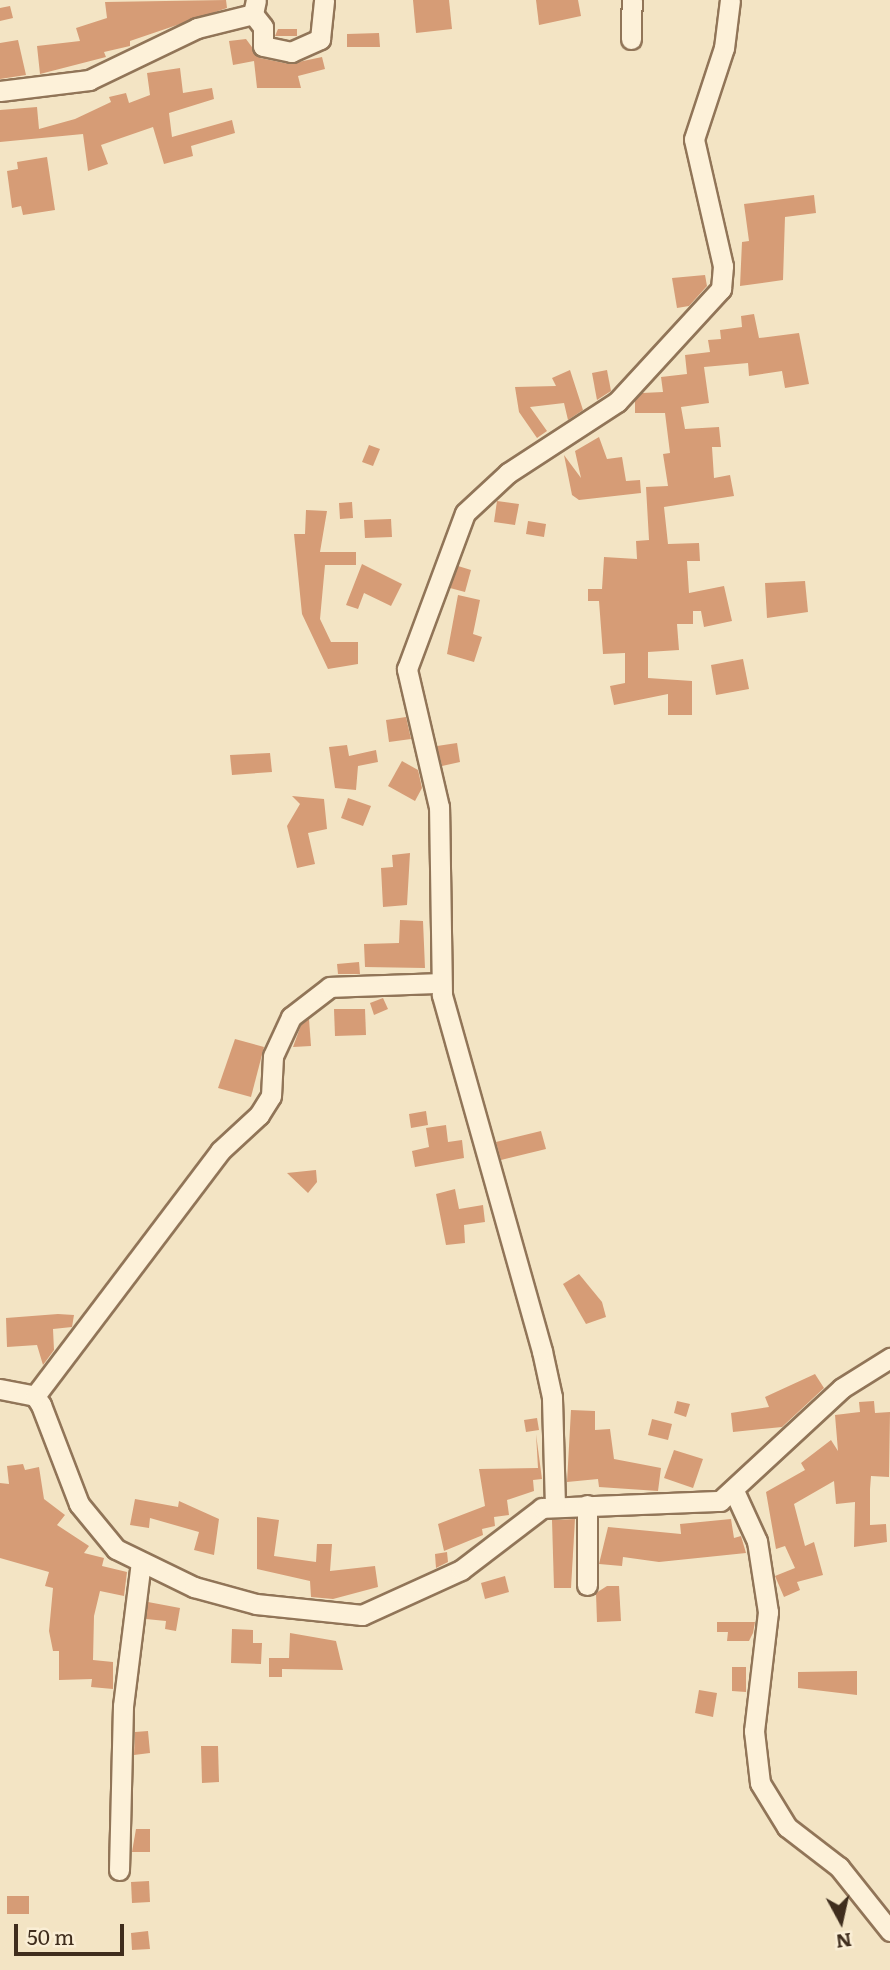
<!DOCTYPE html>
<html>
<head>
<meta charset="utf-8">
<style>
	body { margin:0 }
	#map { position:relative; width:890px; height:1970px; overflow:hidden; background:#f3e4c4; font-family:Literata,serif }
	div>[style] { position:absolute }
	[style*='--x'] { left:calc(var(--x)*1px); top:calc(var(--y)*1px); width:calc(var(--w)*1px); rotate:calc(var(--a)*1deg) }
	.building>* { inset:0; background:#d69c76 }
	.roads { filter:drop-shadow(2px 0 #917558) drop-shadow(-2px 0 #917558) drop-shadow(0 2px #917558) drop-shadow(0 -2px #917558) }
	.minor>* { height:19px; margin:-9.5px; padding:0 9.5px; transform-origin:9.5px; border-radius:9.5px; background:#fdf1d9 }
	span { translate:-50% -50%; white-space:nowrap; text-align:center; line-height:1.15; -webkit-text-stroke:7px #faeed5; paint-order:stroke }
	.north { position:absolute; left:806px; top:1886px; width:70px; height:70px; -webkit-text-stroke:5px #faeed5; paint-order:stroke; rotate:172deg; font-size:19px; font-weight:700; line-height:28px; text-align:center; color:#3f2d1d }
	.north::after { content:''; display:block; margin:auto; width:24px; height:32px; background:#3f2d1d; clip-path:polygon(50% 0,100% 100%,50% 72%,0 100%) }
	.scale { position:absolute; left:14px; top:1924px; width:110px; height:32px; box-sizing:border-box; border:4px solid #3f2d1d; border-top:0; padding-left:9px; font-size:21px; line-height:24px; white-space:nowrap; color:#3f2d1d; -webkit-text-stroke:5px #faeed5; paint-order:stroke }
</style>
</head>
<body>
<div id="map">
	<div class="building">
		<div style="clip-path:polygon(226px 0,227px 8px,130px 41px,130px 46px,104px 52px,106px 57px,40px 74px,37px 46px,80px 41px,76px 28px,107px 18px,105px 2px)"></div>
		<div style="clip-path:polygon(413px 0,449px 0,452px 29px,416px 33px)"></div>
		<div style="clip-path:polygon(536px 0,578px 0,581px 16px,539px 25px)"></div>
		<div style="clip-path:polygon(10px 6px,13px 18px,0 21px,0 8px)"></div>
		<div style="clip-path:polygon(278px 29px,297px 29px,297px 36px,275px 36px)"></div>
		<div style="clip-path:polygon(379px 33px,380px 47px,347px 47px,347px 34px)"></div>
		<div style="clip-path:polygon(246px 39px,260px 58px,289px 64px,322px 57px,325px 69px,298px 76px,301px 88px,257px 88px,254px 61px,233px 65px,229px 41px)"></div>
		<div style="clip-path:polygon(18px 40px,26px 75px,0 79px,0 43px)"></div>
		<div style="clip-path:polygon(180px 68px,183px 93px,212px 88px,214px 99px,169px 113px,172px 137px,232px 120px,235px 133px,191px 146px,193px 156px,164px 164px,153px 127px,101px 145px,108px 164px,88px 171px,83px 134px,0 142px,0 110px,37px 107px,39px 129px,75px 119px,111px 102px,109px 97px,126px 93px,129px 103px,150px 95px,147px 73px)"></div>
		<div style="clip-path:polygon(47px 157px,55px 210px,23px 215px,21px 206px,12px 208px,7px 171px,18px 169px,17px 162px)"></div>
		<div style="clip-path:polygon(814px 195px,816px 213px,785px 217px,783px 280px,740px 286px,742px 242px,749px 241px,744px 204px)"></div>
		<div style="clip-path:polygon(705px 275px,707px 286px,689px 306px,677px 308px,672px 278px)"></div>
		<div style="clip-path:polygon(754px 314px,759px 338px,799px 333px,809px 384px,785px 388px,782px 371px,749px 376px,748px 363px,704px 367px,709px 403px,681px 407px,685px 429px,719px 427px,721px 447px,712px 447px,714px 478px,730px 475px,734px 496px,664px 507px,668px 544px,699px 543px,700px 561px,687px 561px,689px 593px,724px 586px,732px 621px,704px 627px,701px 611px,693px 611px,693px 624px,677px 624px,679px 650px,648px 652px,648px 678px,692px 681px,692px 715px,668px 715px,668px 694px,614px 705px,610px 686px,625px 683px,625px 653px,603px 654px,599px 601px,588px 601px,588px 589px,602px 589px,604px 557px,637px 559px,636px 541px,649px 540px,646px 487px,668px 486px,663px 454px,670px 453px,665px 413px,635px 413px,635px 400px,642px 393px,663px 392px,661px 377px,687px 374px,685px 355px,710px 352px,708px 340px,721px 339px,720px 330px,742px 327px,741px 316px)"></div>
		<div style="clip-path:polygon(570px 370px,583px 410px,568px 420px,564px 403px,530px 407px,547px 431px,537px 438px,519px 412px,515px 387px,556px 386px,552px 378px)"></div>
		<div style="clip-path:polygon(607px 370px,611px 391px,597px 400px,592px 373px)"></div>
		<div style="clip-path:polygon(599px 437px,607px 459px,622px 457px,626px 481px,640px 480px,641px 493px,579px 500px,572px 495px,564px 455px,581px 478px,575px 451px)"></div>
		<div style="clip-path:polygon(369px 445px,380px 449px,373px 466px,362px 462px)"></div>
		<div style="clip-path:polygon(497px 501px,519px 504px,515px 525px,494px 522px)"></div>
		<div style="clip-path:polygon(352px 502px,353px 518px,340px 519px,339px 503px)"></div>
		<div style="clip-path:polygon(306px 510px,327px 511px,320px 552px,356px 552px,356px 565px,325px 565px,320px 619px,331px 642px,358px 642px,358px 664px,328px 669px,302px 614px,294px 534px,305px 534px)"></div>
		<div style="clip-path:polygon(391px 519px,392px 537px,365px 538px,364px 520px)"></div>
		<div style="clip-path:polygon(528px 521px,546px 524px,544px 537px,526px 534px)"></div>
		<div style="clip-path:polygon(362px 564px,402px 584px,391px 606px,364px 593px,358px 609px,346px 605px)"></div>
		<div style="clip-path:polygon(458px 566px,471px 570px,465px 592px,450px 588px)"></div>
		<div style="clip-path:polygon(805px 581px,808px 612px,767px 618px,765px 583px)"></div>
		<div style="clip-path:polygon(458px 595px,480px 600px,473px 634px,482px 637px,474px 662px,447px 654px)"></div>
		<div style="clip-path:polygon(743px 659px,749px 689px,716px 695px,711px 665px)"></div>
		<div style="clip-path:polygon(406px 717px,411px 739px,389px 742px,386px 720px)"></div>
		<div style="clip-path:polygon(457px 743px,460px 762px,442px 766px,437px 746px)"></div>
		<div style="clip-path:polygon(347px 745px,349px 756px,376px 750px,378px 762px,358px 766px,356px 790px,335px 788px,329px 747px)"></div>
		<div style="clip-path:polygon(270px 753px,272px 772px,232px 775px,230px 755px)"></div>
		<div style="clip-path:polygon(402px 761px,418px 770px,422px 788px,415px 801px,388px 786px)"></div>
		<div style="clip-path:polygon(292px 796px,324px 799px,327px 829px,308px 833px,315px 864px,297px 868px,287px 826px,300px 804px)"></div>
		<div style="clip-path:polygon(348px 798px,371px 806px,363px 826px,341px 818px)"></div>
		<div style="clip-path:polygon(410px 853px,407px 905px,383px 907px,381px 868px,393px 867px,392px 855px)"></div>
		<div style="clip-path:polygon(400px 920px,423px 921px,425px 968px,365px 967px,364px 944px,399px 943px)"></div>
		<div style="clip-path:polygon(359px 962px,360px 974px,338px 974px,337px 964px)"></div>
		<div style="clip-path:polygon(383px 998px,388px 1009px,374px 1015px,370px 1003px)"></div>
		<div style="clip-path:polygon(334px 1009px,365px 1009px,366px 1035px,335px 1036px)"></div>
		<div style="clip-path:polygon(309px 1019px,311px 1046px,293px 1047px,301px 1025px)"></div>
		<div style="clip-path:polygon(235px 1039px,264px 1047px,251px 1097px,218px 1088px)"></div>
		<div style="clip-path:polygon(426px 1111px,428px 1125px,411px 1128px,409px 1114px)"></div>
		<div style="clip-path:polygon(446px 1125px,448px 1142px,462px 1140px,464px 1158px,415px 1167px,412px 1151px,429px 1147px,426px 1128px)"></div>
		<div style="clip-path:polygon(541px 1131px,546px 1149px,501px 1160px,496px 1142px)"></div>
		<div style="clip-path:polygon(316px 1170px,317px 1182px,308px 1193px,287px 1173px)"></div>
		<div style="clip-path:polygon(455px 1189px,459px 1209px,483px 1205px,485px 1222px,464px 1225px,465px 1243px,446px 1245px,436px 1194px)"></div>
		<div style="clip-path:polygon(579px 1274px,602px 1302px,606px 1317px,586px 1324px,563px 1284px)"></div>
		<div style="clip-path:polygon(58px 1314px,74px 1315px,72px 1327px,53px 1329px,54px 1350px,43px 1365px,37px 1345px,7px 1347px,6px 1318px)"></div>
		<div style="clip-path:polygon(815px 1374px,824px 1388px,782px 1427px,733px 1432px,731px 1413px,769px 1407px,765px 1397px)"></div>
		<div style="clip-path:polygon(677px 1401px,690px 1404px,686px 1417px,674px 1413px)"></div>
		<div style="clip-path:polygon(874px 1401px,875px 1413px,890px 1412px,889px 1477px,871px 1476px,870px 1489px,870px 1525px,886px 1524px,887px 1542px,854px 1547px,855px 1502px,836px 1504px,834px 1481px,794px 1504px,805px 1546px,814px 1542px,823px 1575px,797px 1582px,800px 1590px,784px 1597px,775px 1576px,795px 1568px,785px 1546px,776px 1549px,766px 1492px,805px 1470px,801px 1463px,831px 1440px,838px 1451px,835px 1415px,860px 1412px,859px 1402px)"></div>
		<div style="clip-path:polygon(571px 1410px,595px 1411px,595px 1430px,610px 1429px,614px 1459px,661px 1468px,658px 1491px,599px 1487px,598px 1479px,567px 1482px)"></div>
		<div style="clip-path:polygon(537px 1418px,539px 1430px,526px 1432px,524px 1420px)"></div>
		<div style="clip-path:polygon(652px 1419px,672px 1424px,668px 1440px,648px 1435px)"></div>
		<div style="clip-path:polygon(536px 1434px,542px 1479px,533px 1480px,534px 1491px,507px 1500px,509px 1515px,494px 1517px,495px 1526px,482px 1529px,483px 1535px,444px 1551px,438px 1524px,485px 1506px,479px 1469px,538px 1468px)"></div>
		<div style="clip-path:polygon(674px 1450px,703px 1459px,693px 1488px,664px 1478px)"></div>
		<div style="clip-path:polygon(23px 1464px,25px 1470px,39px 1467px,44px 1499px,65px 1515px,57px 1525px,89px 1546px,84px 1553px,104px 1558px,102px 1566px,127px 1572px,124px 1596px,100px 1591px,94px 1616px,93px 1660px,113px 1662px,113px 1689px,91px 1687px,92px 1679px,59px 1680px,59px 1651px,53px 1651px,49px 1631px,53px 1588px,45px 1586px,49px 1572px,0 1558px,0 1483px,9px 1484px,7px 1466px)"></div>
		<div style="clip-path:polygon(135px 1499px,178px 1507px,179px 1501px,219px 1519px,214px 1555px,194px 1550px,199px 1532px,150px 1518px,149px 1528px,130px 1525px)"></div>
		<div style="clip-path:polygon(257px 1517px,279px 1520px,274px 1556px,316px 1562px,317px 1544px,332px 1544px,330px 1571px,375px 1566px,378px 1587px,333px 1599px,311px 1597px,310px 1581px,257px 1569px)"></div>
		<div style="clip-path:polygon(575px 1519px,571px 1588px,554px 1588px,552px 1520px)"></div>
		<div style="clip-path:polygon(731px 1519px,734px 1538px,741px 1536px,746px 1553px,659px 1562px,623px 1557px,622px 1566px,599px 1564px,608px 1527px,681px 1534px,680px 1524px)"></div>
		<div style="clip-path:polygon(447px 1552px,448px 1562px,436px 1568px,435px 1554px)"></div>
		<div style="clip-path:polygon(505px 1576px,509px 1592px,485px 1599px,481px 1583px)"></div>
		<div style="clip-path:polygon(607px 1586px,619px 1586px,621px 1621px,597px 1622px,596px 1593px)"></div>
		<div style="clip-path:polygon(148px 1602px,180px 1608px,176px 1631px,165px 1629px,166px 1621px,146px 1619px)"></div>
		<div style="clip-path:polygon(717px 1622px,755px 1622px,753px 1633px,749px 1641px,727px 1641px,728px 1632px,717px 1632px)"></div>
		<div style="clip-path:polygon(232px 1629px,253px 1630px,253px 1643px,262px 1643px,261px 1664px,231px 1663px)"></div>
		<div style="clip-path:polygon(290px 1633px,336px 1641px,343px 1670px,282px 1669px,282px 1677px,269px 1677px,269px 1658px,289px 1658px)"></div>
		<div style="clip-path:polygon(732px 1667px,746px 1667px,746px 1692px,732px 1691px)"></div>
		<div style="clip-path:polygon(857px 1671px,857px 1695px,798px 1688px,798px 1672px)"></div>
		<div style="clip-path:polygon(699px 1690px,717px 1693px,713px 1717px,695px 1713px)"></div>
		<div style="clip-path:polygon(148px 1731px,150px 1753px,134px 1755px,135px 1732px)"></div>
		<div style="clip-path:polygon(201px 1746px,218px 1746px,219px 1782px,202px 1783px)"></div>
		<div style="clip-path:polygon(136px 1829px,150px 1829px,150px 1852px,132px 1852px)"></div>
		<div style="clip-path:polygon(149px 1881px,150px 1902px,132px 1903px,131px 1882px)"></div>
		<div style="clip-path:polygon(7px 1896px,29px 1896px,29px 1914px,7px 1914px)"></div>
		<div style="clip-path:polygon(148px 1931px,150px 1949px,132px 1950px,131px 1933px)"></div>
	</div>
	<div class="roads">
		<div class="minor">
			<div style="--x:253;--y:14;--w:16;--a:52"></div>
			<div style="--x:263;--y:27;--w:19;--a:90"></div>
			<div style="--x:263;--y:46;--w:29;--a:12"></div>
			<div style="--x:291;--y:52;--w:32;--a:-24"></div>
			<div style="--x:320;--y:39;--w:39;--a:-84"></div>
			<div style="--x:631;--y:39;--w:39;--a:-89"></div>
			<div style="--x:0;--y:91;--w:90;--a:-7"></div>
			<div style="--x:89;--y:80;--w:120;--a:-25.7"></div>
			<div style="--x:197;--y:28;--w:58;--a:-14"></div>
			<div style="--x:253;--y:14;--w:14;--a:-78"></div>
			<div style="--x:0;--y:1389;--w:36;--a:11"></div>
			<div style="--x:35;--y:1396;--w:11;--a:56"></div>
			<div style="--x:41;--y:1405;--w:106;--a:69"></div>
			<div style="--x:79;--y:1504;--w:58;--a:50.6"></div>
			<div style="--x:116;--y:1549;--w:87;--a:26"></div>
			<div style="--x:194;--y:1587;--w:64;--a:15.3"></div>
			<div style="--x:256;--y:1604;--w:107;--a:5.9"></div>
			<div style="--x:362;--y:1615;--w:109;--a:-24.4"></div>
			<div style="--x:461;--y:1570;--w:102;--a:-37.4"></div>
			<div style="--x:542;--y:1508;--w:178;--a:-2.3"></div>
			<div style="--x:720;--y:1501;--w:166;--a:-42.8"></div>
			<div style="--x:842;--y:1388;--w:57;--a:-32"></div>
			<div style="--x:35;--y:1396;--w:307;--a:-52.9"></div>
			<div style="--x:220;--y:1151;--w:53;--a:-42.7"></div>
			<div style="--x:259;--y:1115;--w:22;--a:-58"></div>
			<div style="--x:271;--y:1096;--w:40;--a:-87.1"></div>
			<div style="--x:273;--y:1056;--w:43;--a:-65.2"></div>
			<div style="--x:291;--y:1017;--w:49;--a:-37.6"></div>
			<div style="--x:330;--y:987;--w:110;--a:-2.1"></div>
			<div style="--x:735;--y:1493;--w:53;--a:65.4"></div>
			<div style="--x:757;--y:1541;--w:72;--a:81.2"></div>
			<div style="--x:768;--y:1612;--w:120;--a:96.7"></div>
			<div style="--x:754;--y:1731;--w:52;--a:83.4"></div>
			<div style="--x:760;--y:1783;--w:52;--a:58.5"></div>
			<div style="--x:787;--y:1827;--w:66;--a:37.6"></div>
			<div style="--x:839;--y:1867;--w:82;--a:51.4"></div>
			<div style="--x:555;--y:1506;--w:109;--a:-91.6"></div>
			<div style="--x:552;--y:1397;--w:47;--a:-102.3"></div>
			<div style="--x:542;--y:1351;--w:370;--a:-105.7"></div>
			<div style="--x:442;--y:995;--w:188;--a:-90.9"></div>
			<div style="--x:439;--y:807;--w:142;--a:-103.1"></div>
			<div style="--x:407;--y:669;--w:166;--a:-69.6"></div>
			<div style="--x:465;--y:513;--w:59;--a:-42.9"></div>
			<div style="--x:508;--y:473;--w:130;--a:-33.1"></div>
			<div style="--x:617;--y:402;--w:154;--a:-47.4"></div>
			<div style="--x:721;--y:289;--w:23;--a:-85"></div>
			<div style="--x:723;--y:266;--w:130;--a:-102.9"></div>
			<div style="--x:694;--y:139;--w:96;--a:-71.8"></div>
			<div style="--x:724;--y:48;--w:48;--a:-82.9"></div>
			<div style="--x:587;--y:1585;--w:80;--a:-90"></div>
			<div style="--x:119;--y:1870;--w:164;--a:-88.6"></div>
			<div style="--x:123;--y:1706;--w:145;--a:-82.9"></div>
		</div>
	</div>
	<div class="north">N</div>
	<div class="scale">50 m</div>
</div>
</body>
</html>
